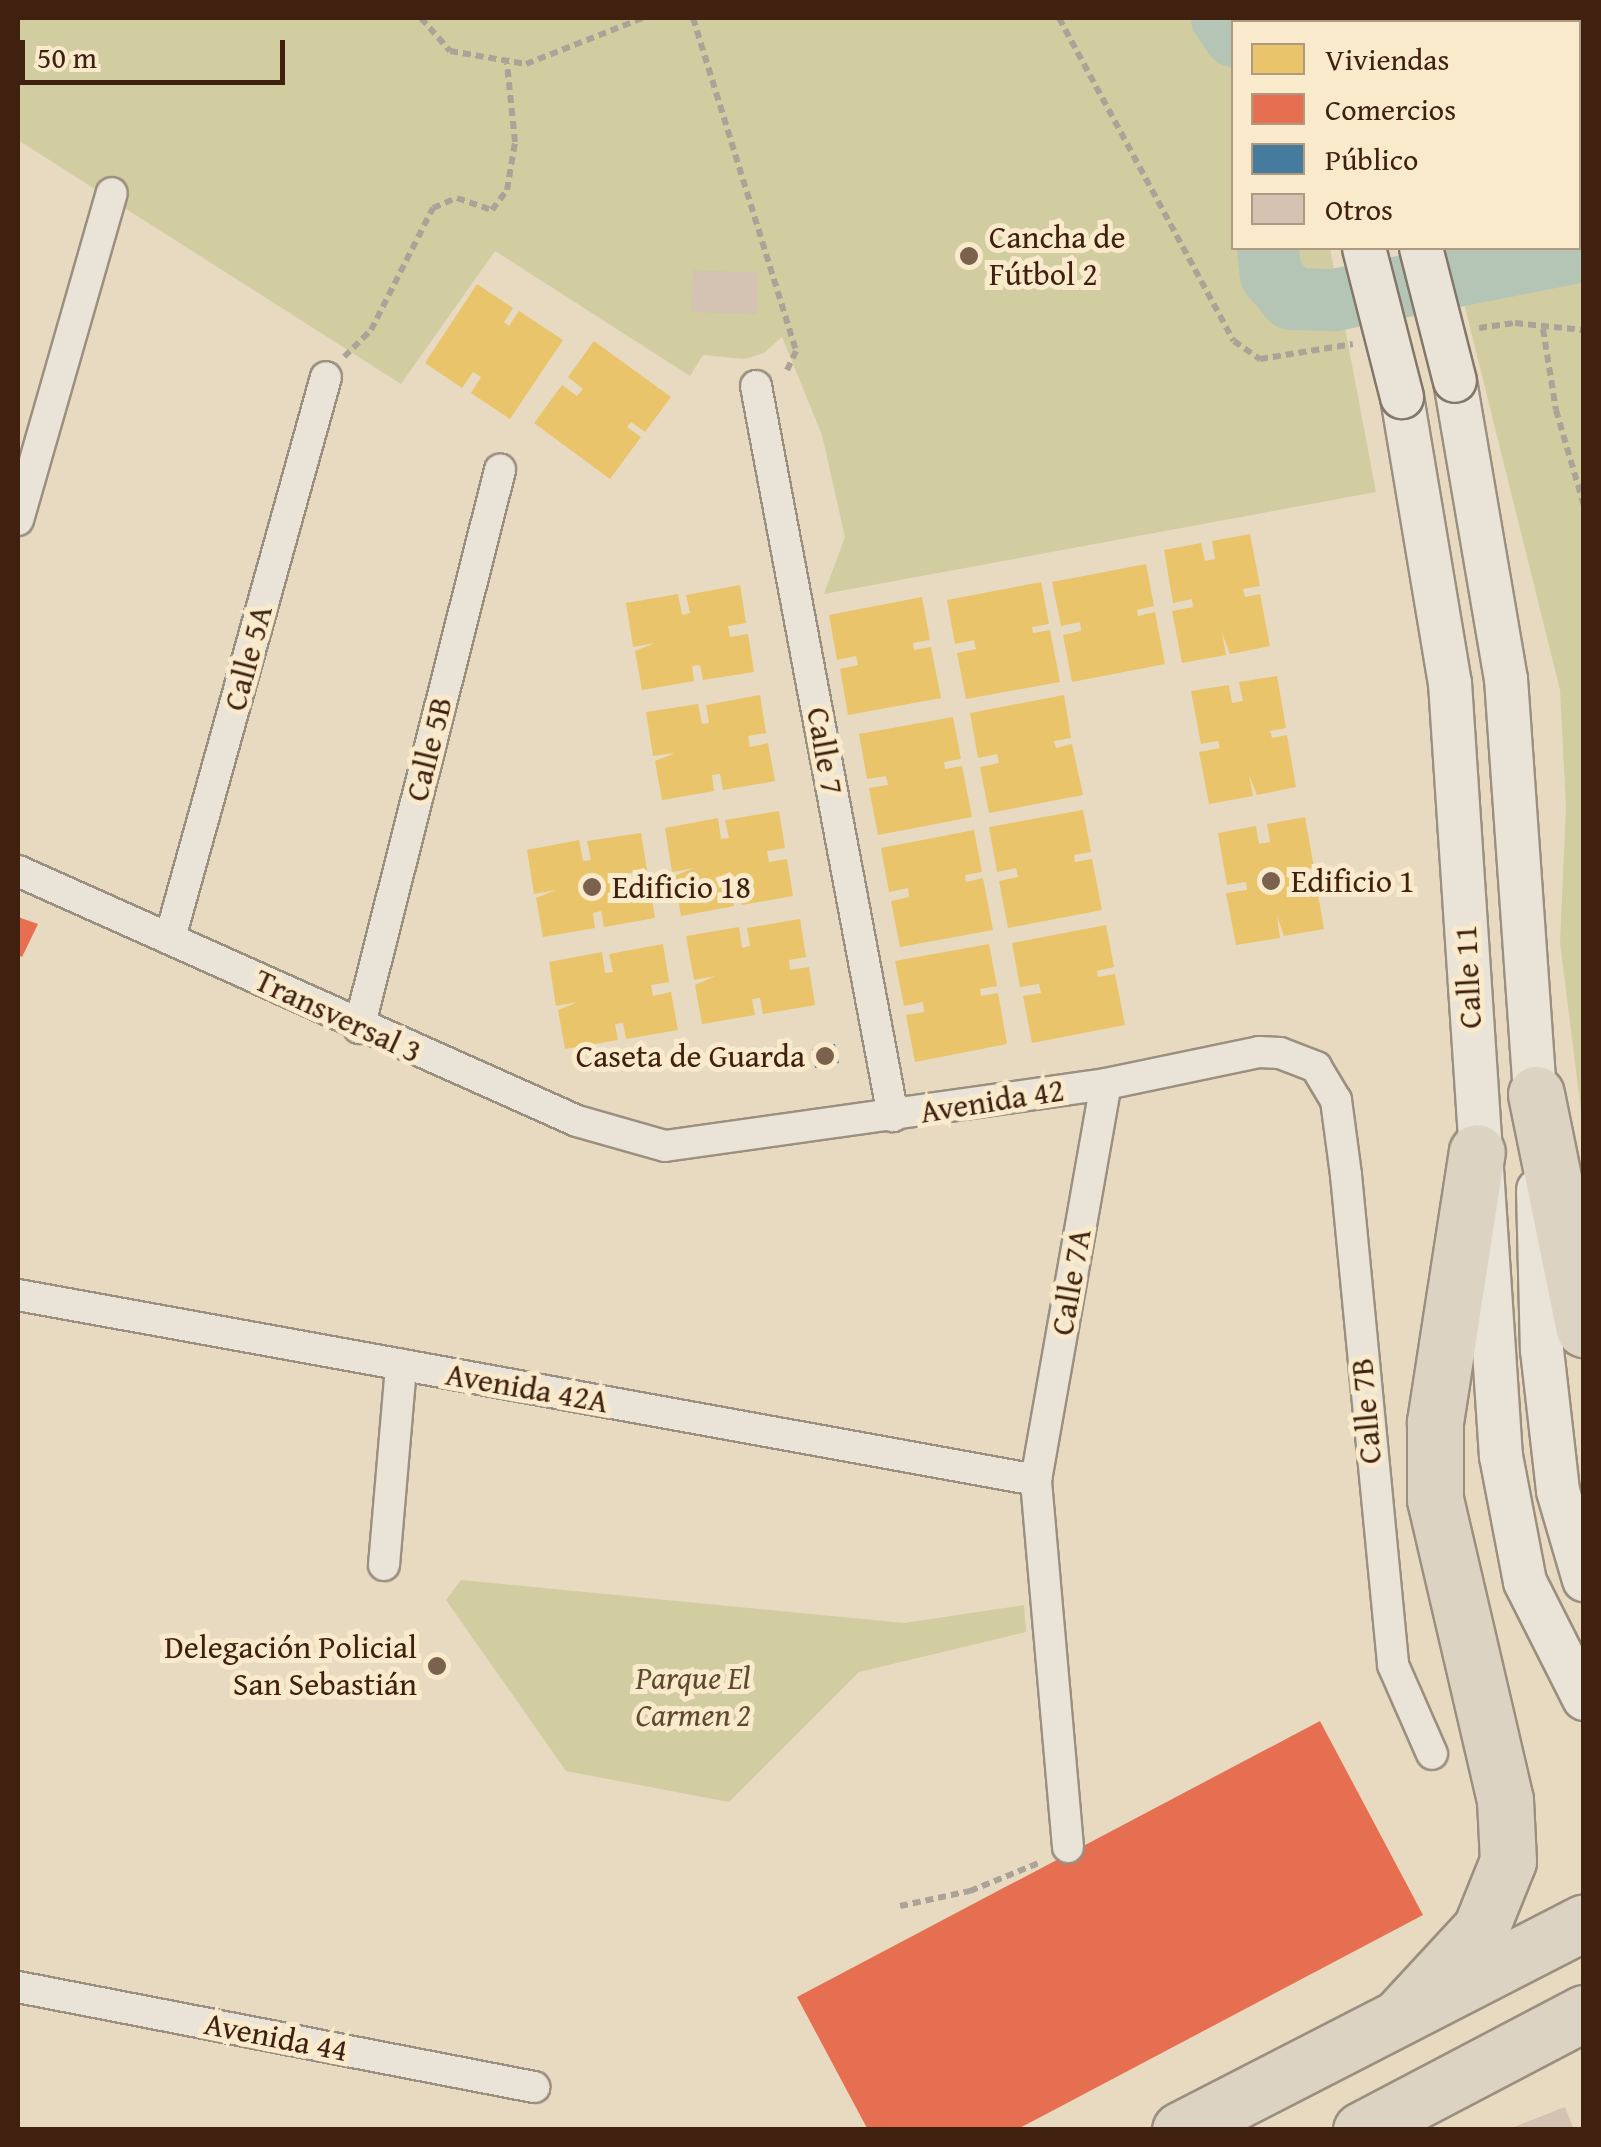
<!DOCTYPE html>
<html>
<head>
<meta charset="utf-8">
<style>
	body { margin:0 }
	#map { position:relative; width:1601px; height:2147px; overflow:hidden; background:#e7dac0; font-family:"Gentium Book Plus",serif }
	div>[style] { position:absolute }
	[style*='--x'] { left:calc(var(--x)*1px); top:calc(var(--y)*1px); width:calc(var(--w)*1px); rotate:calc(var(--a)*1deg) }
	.green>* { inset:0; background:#d2cca1 }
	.homes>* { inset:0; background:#e9c46a }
	.shops>* { inset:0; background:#e76f51 }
	.public>* { inset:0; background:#457b9d }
	.river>* { height:62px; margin:-31px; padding:0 31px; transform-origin:31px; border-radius:31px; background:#b4c5b6 }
	.building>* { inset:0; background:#d4c2b2 }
	.path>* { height:6px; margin-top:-3px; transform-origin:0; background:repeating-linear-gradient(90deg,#aba397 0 8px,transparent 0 13px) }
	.roads { filter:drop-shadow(2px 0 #9b8f7f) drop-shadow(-2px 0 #9b8f7f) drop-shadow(0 2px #9b8f7f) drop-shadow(0 -2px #9b8f7f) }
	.street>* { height:30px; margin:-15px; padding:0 15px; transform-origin:15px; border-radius:15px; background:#eae3d7 }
	.secondary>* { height:42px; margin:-21px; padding:0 21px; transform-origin:21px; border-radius:21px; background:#eae3d7 }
	.highway>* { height:55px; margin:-27.5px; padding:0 27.5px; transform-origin:27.5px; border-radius:27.5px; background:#ddd3c2 }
	.bridges { filter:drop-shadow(2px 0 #827768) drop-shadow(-2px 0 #827768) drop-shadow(0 2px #827768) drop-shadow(0 -2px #827768) }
	.secondary-bridge>* { height:42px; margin:-21px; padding:0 21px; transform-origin:21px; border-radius:21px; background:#eae3d7 }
	.dots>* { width:28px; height:28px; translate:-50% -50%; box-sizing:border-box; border:5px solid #f9eacc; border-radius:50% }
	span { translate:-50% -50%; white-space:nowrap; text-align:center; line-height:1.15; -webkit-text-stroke:10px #f9eacc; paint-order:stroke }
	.poi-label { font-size:32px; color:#402110 }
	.left { translate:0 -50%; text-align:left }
	.right { translate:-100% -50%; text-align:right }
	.street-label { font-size:32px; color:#402110 }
	.park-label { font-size:32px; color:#60492e; font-style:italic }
	.frame { position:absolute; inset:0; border:20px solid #402110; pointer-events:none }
	.legend { position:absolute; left:1231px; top:20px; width:350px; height:230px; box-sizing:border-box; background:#f9eacc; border:2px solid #af9a81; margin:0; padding:12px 18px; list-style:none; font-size:30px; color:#402110 }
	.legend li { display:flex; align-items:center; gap:20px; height:50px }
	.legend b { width:50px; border:2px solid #af9a81 }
	.scale { position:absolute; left:20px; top:40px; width:265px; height:45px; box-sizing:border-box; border:5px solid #402110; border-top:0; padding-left:12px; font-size:30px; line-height:35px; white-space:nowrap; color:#402110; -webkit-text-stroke:8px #f9eacc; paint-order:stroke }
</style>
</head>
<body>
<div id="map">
	<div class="green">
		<div style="clip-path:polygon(18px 18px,1260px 18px,1262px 22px,1234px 22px,1234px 248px,1330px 248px,1376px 492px,824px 594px,845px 537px,822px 435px,782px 337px,764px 353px,745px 359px,703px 355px,690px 376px,495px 251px,401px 384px,18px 140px)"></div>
		<div style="clip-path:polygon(1583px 279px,1584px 279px,1583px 1127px,1560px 943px,1566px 807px,1560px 690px,1463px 299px)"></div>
		<div style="clip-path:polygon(461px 1580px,904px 1623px,1024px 1605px,1026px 1632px,859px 1672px,729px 1802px,566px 1771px,446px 1600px)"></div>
	</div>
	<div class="homes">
		<div style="clip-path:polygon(477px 284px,513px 308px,504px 322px,509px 326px,519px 311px,563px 340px,510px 419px,471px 393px,481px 377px,473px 372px,462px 388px,425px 363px)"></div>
		<div style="clip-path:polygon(594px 341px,671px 397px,645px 432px,631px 422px,627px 427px,641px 437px,610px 479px,534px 423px,562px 385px,577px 396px,583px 389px,568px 377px)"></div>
		<div style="clip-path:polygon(1250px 534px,1260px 586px,1243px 589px,1245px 597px,1260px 594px,1270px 646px,1230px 654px,1222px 633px,1226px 655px,1182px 663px,1172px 611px,1193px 607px,1192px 599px,1173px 603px,1164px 550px,1201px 543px,1205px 561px,1215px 559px,1212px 541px)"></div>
		<div style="clip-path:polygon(1146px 564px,1154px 606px,1137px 610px,1138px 616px,1155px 612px,1165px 664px,1072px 682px,1063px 635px,1081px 631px,1080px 622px,1061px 626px,1052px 582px)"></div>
		<div style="clip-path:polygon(1041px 582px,1049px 624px,1032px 627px,1033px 633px,1050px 630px,1060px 682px,966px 699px,957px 653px,976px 649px,974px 640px,955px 644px,947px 600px)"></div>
		<div style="clip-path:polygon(740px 585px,746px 623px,728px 626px,730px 637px,748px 634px,754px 672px,703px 680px,700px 665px,692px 666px,694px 681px,642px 690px,635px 651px,655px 643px,633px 647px,626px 603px,678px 594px,682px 615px,690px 613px,686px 595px)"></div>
		<div style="clip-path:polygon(922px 597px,930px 640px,913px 643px,914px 650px,931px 647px,941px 698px,848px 715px,840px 669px,858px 665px,856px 656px,837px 660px,829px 615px)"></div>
		<div style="clip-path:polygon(1277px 676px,1286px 728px,1270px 731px,1272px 738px,1287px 735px,1296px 787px,1257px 795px,1249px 775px,1253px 796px,1209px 804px,1199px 752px,1220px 748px,1218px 741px,1201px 744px,1191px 691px,1229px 685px,1232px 703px,1243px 701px,1239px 682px)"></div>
		<div style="clip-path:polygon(760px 695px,766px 733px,748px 736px,750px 747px,768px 743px,775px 781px,723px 790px,720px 774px,712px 775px,714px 791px,662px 800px,655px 761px,675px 753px,653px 756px,646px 712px,698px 704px,702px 724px,709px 723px,706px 705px)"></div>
		<div style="clip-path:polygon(1064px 695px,1071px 738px,1054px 741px,1056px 748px,1072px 744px,1083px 795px,989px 813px,980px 767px,999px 763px,997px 754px,978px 758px,970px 713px)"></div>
		<div style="clip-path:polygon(953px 717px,961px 759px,944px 762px,945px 769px,962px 766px,972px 817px,878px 835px,869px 788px,888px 785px,886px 776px,867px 779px,859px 734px)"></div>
		<div style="clip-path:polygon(1083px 810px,1091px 852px,1074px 855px,1075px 862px,1092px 859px,1102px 910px,1008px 928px,999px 881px,1018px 877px,1016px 868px,997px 872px,989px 827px)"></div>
		<div style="clip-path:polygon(779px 811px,785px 848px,767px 851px,769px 862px,787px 859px,793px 896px,742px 905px,739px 889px,731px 891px,734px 906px,681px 916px,674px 876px,694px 868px,672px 872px,665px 828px,718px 818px,721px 839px,729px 838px,725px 820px)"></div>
		<div style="clip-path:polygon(1305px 817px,1314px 868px,1298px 871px,1299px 879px,1315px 877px,1324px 929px,1284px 936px,1277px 916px,1280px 938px,1236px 945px,1226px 893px,1247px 890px,1246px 882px,1227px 885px,1218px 833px,1256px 826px,1259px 844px,1270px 842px,1267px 824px)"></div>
		<div style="clip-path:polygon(974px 830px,982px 872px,965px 875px,966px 882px,983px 878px,993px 930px,900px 947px,891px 901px,909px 897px,908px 888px,889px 892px,881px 848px)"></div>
		<div style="clip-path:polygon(641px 833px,647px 870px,629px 873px,631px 884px,649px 881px,655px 918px,604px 927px,601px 911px,593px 913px,595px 928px,543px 937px,536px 898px,556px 890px,534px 894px,527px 850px,579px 840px,583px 861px,591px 860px,587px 841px)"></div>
		<div style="clip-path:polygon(800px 919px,806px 957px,789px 960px,790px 970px,809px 967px,815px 1005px,763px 1014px,760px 998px,752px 999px,755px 1015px,702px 1024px,695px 985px,715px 976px,694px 980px,686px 936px,739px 927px,742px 948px,750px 946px,747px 928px)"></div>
		<div style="clip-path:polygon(1106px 925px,1114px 967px,1097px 971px,1098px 977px,1115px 974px,1125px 1025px,1032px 1043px,1023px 996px,1041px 993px,1039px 984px,1020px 987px,1012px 943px)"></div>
		<div style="clip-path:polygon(663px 944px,669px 982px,651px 985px,653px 996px,671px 992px,678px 1030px,626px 1039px,623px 1023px,615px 1024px,618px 1040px,565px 1049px,558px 1010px,578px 1002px,556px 1006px,549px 962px,602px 952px,605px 973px,613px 972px,609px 954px)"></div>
		<div style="clip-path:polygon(989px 944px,997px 986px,980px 989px,981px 996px,998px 993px,1007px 1044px,915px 1062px,906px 1015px,924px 1012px,923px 1002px,904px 1006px,895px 961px)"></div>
	</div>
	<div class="shops">
		<div style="clip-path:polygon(18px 917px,38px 924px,22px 957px,18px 955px)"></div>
		<div style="clip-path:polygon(1320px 1721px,1423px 1915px,1016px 2130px,868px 2130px,797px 1997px)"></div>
	</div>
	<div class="public">
		<div style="clip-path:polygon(835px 1044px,839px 1063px,815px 1068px,812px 1049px)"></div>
	</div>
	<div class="river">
		<div style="--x:1222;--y:18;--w:22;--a:56"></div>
		<div style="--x:1268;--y:248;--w:27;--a:84"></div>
		<div style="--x:1271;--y:275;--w:31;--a:50"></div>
		<div style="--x:1291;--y:299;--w:43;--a:1.3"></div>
		<div style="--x:1334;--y:300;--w:255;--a:-11.1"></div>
	</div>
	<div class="building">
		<div style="clip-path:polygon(693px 270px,758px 273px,757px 314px,691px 312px)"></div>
		<div style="clip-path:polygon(1565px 2107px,1574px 2130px,1509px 2130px,1509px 2129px)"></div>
	</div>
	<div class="path">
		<div style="--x:421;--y:18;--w:44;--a:48.7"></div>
		<div style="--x:450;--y:51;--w:77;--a:9.7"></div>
		<div style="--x:526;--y:64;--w:126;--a:-21.5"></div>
		<div style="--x:693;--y:18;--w:349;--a:72.8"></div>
		<div style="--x:796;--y:351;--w:26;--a:115"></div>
		<div style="--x:1059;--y:18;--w:367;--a:61.6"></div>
		<div style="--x:1234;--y:341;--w:32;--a:35"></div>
		<div style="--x:1260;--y:359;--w:94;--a:-9.2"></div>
		<div style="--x:1479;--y:328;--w:36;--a:-8"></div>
		<div style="--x:1515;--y:323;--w:69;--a:5.8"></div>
		<div style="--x:1543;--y:329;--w:82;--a:80.9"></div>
		<div style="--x:1556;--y:410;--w:100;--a:73.7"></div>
		<div style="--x:344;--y:357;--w:38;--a:-45"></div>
		<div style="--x:371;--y:330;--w:137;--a:-63.1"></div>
		<div style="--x:433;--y:208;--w:26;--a:-23"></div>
		<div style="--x:457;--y:198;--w:37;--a:19"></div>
		<div style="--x:492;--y:210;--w:25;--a:-53"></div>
		<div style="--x:507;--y:190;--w:49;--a:-80.5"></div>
		<div style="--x:515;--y:142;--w:79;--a:-95.8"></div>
		<div style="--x:900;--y:1906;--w:72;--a:-12.1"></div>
		<div style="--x:970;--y:1891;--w:77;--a:-22.2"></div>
	</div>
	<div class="roads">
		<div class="street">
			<div style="--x:756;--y:386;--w:743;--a:79.37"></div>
			<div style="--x:18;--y:520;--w:340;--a:-74"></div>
			<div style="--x:18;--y:871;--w:612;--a:24.1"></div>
			<div style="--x:577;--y:1121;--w:91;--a:15.9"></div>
			<div style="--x:665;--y:1146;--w:445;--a:-8"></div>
			<div style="--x:1106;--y:1084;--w:156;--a:-11.8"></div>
			<div style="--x:1259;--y:1052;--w:21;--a:3"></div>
			<div style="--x:1280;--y:1053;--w:39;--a:21"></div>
			<div style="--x:1316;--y:1067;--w:39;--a:59"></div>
			<div style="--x:1336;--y:1100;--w:76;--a:82.4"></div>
			<div style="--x:1346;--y:1175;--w:492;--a:84.5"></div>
			<div style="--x:1393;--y:1665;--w:97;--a:66.3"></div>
			<div style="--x:170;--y:938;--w:582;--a:-74.46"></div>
			<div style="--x:359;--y:1028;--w:576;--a:-75.82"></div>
			<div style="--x:18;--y:1295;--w:1035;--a:10.3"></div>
			<div style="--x:384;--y:1565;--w:201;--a:-85.1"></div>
			<div style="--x:1068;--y:1847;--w:368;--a:-95"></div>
			<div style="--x:1036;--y:1480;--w:402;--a:-80"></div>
			<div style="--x:18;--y:1987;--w:526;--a:10.97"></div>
		</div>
		<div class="secondary">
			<div style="--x:1297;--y:18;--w:4;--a:63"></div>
			<div style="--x:1356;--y:18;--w:4;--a:63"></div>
			<div style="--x:1455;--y:381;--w:302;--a:80.3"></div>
			<div style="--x:1506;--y:679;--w:446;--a:86"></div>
			<div style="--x:1402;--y:397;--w:290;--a:80.5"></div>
			<div style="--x:1450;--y:683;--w:775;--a:86.23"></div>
			<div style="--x:1501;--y:1456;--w:128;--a:79.2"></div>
			<div style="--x:1525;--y:1582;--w:131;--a:63.2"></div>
			<div style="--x:1538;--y:1190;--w:160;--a:88.6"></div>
			<div style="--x:1542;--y:1350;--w:142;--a:83.5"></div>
			<div style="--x:1558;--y:1491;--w:93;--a:73.7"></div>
		</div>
		<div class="highway">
			<div style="--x:1536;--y:1094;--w:240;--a:78.5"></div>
			<div style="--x:1399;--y:2017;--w:121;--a:-47.3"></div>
			<div style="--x:1481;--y:1928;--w:72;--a:-68.1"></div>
			<div style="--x:1508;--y:1861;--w:61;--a:-92.8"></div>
			<div style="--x:1505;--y:1800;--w:309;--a:-103.1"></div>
			<div style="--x:1435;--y:1499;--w:77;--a:-90"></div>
			<div style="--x:1435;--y:1422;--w:273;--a:-81.2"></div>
			<div style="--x:1180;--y:2130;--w:454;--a:-27.2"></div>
			<div style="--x:1361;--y:2130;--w:252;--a:-27.7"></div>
		</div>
	</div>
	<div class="bridges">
		<div class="secondary-bridge">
			<div style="--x:1364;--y:248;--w:154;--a:75.7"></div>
			<div style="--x:1421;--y:248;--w:137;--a:75.7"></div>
		</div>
	</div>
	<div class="dots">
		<div style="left:969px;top:256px;background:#7a624e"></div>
		<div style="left:1271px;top:881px;background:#7a624e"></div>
		<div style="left:592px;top:887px;background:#7a624e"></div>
		<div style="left:825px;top:1056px;background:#7a624e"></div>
		<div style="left:437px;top:1666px;background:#7a624e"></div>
	</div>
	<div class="poi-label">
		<span class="left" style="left:989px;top:256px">Cancha de<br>Fútbol 2</span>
		<span class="left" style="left:1291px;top:881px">Edificio 1</span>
		<span class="left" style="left:612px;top:887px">Edificio 18</span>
		<span class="right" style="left:805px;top:1056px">Caseta de Guarda</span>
		<span class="right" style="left:417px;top:1666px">Delegación Policial<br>San Sebastián</span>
	</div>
	<div class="street-label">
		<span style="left:248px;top:658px;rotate:-75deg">Calle 5A</span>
		<span style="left:429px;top:749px;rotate:-76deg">Calle 5B</span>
		<span style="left:825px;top:751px;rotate:80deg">Calle 7</span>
		<span style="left:1468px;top:977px;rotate:-93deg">Calle 11</span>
		<span style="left:338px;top:1016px;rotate:25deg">Transversal 3</span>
		<span style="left:992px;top:1101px;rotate:-9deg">Avenida 42</span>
		<span style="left:1071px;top:1282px;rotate:-80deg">Calle 7A</span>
		<span style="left:527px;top:1388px;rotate:10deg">Avenida 42A</span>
		<span style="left:1366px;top:1411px;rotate:-95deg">Calle 7B</span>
		<span style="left:276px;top:2037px;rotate:11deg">Avenida 44</span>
	</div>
	<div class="park-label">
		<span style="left:693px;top:1697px">Parque El<br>Carmen 2</span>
	</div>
	<div class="frame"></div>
	<ul class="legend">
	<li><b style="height:28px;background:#e9c46a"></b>Viviendas</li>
	<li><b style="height:28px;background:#e76f51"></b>Comercios</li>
	<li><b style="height:28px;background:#457b9d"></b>Público</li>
	<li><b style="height:28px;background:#d4c2b2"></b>Otros</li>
	</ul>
	<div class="scale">50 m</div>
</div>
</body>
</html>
